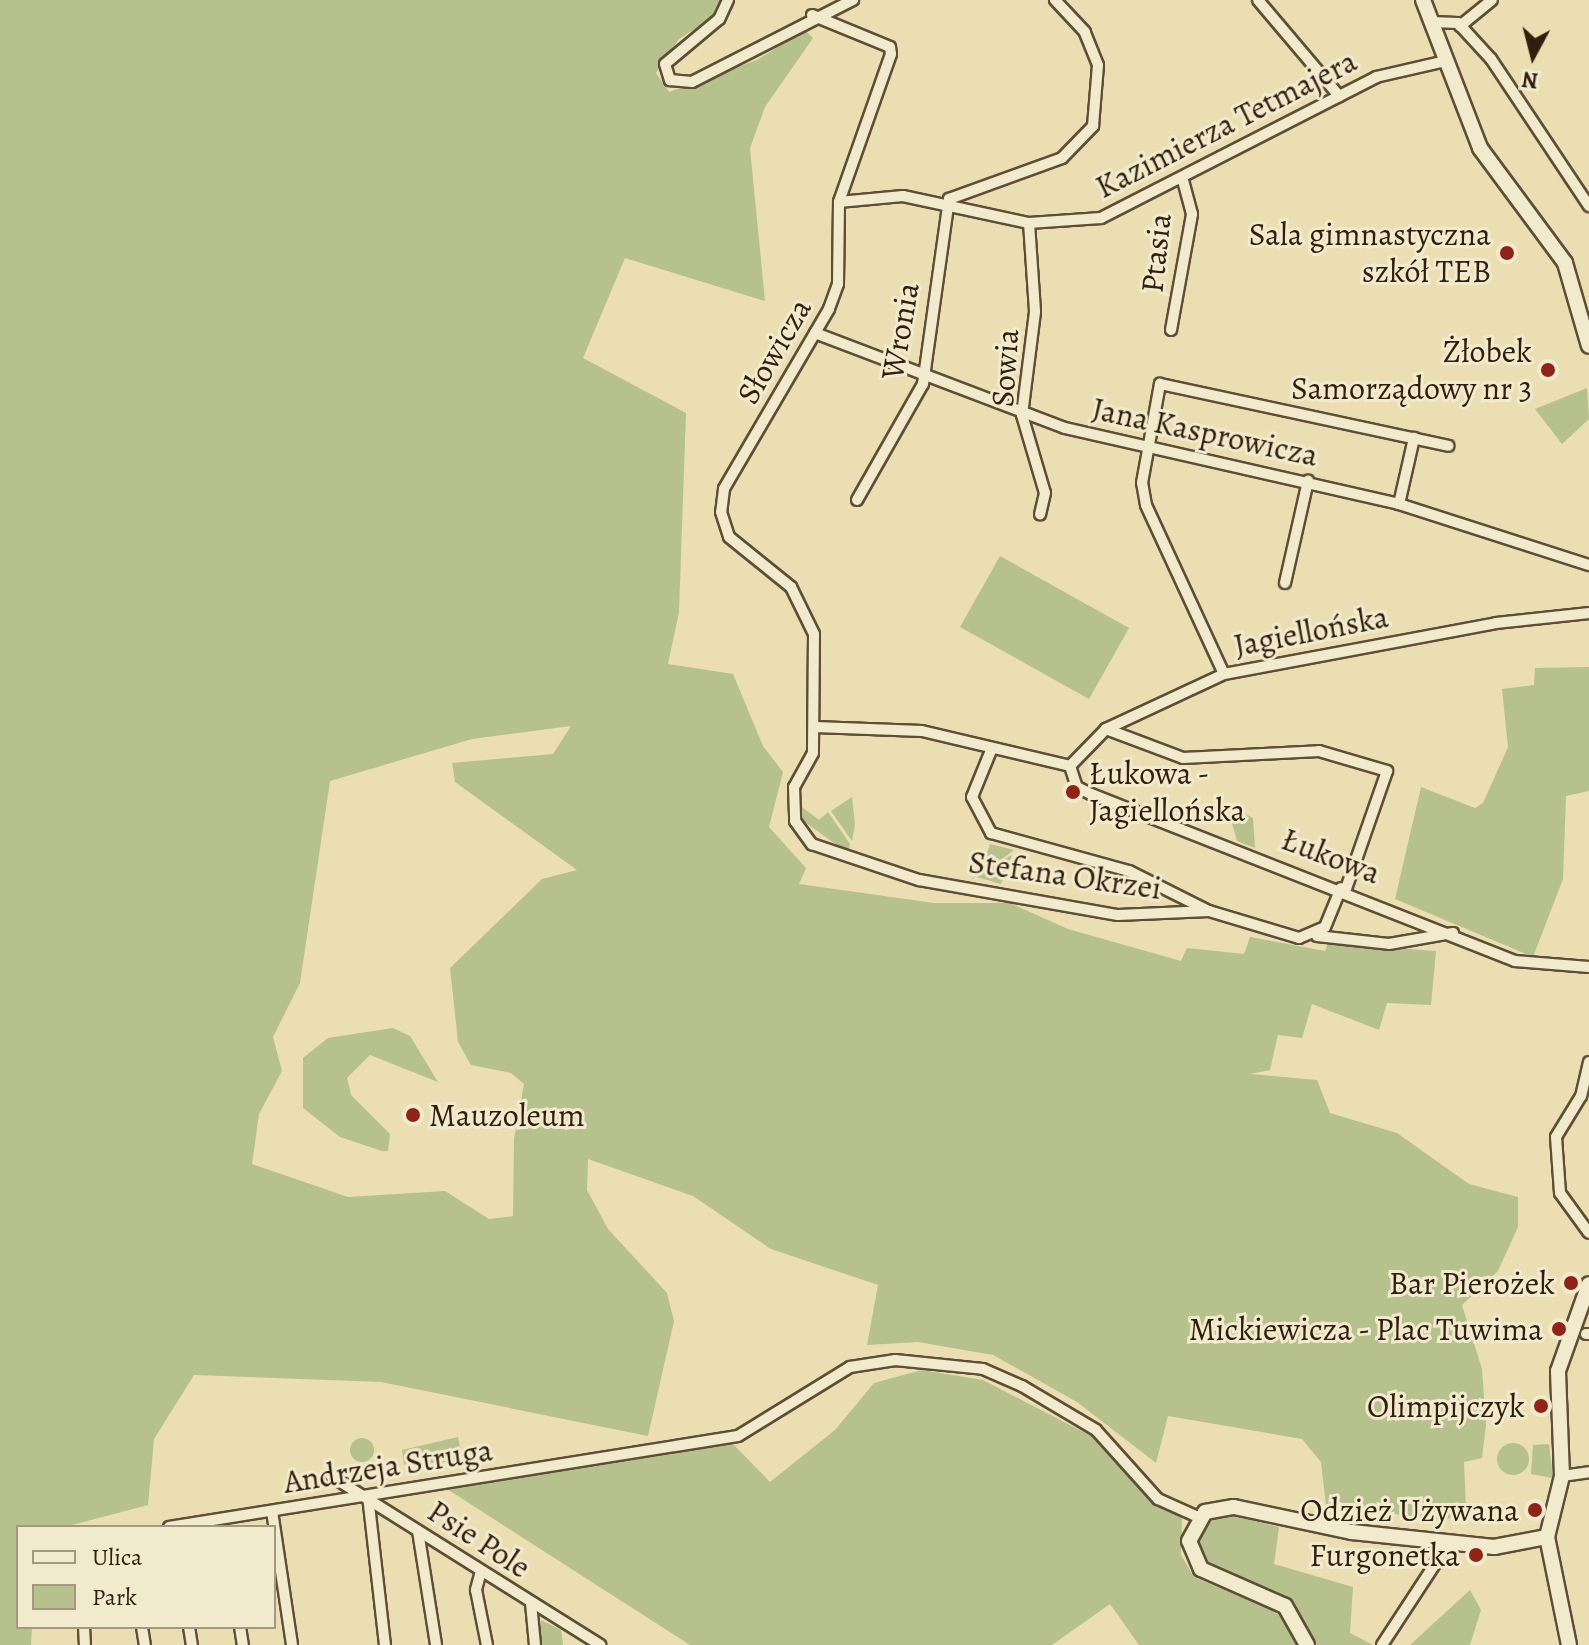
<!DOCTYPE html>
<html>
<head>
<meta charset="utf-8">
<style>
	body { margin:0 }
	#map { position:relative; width:1589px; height:1645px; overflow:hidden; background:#eadeb2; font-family:Alegreya,serif }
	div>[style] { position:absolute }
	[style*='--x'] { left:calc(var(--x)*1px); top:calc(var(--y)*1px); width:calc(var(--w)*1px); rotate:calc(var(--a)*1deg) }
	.green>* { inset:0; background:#b6c18d }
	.round { border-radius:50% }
	.roads { filter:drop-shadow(2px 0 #5e4e37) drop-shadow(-2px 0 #5e4e37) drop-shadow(0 2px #5e4e37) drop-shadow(0 -2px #5e4e37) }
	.minor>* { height:10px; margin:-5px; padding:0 5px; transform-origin:5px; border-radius:5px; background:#f1eacd }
	.tertiary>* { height:14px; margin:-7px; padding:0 7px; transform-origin:7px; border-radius:7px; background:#f1eacd }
	.dots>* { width:22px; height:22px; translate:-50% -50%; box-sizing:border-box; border:4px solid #f1eacd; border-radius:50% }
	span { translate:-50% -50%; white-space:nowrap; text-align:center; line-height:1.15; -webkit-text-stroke:6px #f1eacd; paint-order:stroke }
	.street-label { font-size:32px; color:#301e0e }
	.poi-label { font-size:32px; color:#301e0e }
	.right { translate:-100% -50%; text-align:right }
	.left { translate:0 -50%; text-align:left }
	.legend { position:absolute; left:16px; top:1525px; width:260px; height:104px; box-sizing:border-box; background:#f1eacd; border:2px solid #a49881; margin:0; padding:10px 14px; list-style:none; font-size:24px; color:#301e0e }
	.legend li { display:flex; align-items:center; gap:16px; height:40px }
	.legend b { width:40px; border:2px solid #a49881 }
	.north { position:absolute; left:1493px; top:16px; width:80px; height:80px; -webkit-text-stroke:6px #f1eacd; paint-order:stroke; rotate:187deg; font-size:22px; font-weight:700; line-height:32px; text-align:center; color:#301e0e }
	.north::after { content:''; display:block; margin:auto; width:28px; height:36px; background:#301e0e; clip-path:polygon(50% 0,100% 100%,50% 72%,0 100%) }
</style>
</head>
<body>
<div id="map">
	<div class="green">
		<div style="clip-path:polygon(evenodd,0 0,722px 0,715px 16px,679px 39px,656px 73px,669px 92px,757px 60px,805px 30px,813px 38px,765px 107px,750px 148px,765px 301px,625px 258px,583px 358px,686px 413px,679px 612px,668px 664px,733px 674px,763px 746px,783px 772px,769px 827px,806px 868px,799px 884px,934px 903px,1010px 903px,1068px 929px,1181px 961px,1187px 948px,1244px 954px,1250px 937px,1325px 951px,1328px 943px,1436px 951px,1431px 1005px,1387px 1003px,1379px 1030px,1312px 1004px,1302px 1038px,1278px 1035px,1270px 1070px,1250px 1074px,1317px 1080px,1330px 1113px,1397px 1133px,1469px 1184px,1518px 1197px,1518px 1227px,1498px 1271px,1462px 1305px,1482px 1369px,1486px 1425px,1482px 1458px,1464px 1462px,1466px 1509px,1446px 1520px,1326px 1506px,1321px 1462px,1302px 1439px,1168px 1416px,1156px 1463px,1077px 1402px,993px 1355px,918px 1342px,867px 1345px,878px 1285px,771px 1249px,693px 1196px,588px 1159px,587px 1190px,608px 1229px,667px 1293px,674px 1321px,648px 1436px,381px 1382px,194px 1375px,154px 1439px,148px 1505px,65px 1527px,18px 1527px,18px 1627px,32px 1627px,31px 1645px,0 1645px,0 0,571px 726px,553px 754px,452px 763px,455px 782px,577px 870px,542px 879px,450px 968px,458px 1042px,471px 1065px,511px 1073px,524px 1084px,514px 1139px,513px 1216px,489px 1219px,445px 1191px,348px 1197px,252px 1164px,259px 1114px,282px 1071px,273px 1037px,300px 983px,330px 781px,472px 739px,571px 726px)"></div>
		<div style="clip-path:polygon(1587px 388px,1589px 419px,1562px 444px,1535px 409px)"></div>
		<div style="clip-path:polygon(1000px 556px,1129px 628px,1089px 699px,960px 627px)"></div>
		<div style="clip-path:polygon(1589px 667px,1589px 791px,1566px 796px,1563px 879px,1533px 957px,1395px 899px,1421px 787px,1475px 808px,1483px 803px,1508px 747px,1502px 689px,1534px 685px,1535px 668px)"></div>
		<div style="clip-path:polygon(852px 797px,855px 824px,852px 841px,831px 811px)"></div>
		<div style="clip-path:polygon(802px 807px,819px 820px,828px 812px,850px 844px,848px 853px,799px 818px)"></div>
		<div style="clip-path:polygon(1239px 810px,1253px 818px,1255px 848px,1237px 841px,1232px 823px)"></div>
		<div style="clip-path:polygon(990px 844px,1014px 850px,994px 865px,1012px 855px,1001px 884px,977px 877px,993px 866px,972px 879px,971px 879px,981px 873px)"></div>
		<div style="clip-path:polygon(393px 1028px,410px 1036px,438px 1082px,370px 1055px,347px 1078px,351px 1095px,390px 1134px,388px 1151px,382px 1151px,340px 1137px,303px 1108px,303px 1058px,328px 1038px)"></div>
		<div style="clip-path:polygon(922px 1370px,983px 1380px,1095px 1438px,1147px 1497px,1182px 1515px,1181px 1555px,1194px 1577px,1270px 1609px,1286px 1620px,1298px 1645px,1139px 1645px,1110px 1604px,1052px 1645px,690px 1645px,447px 1489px,732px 1443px,770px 1482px,835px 1430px,874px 1383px)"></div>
		<div style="clip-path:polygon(458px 1437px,463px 1461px,404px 1465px,402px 1450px)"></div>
		<div class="round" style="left:350px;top:1438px;width:24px;height:24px"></div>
		<div class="round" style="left:1497px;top:1443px;width:32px;height:32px"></div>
		<div style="clip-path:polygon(1549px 1444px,1553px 1478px,1531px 1474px,1533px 1445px)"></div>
		<div style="clip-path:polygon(1218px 1512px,1279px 1527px,1274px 1564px,1353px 1587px,1350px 1633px,1373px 1645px,1317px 1645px,1290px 1599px,1211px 1567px,1197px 1540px,1205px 1519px)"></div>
		<div style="clip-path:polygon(1470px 1590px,1481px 1610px,1470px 1645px,1410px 1645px)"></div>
		<div style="clip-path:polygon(541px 1620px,561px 1630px,563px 1645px,537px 1645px)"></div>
	</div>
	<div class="roads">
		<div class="minor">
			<div style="--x:728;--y:0;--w:21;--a:115"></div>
			<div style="--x:719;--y:19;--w:70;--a:140.2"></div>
			<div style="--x:665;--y:64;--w:17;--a:73"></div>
			<div style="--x:670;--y:80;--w:22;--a:5"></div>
			<div style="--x:692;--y:82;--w:181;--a:-27"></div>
			<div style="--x:1258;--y:0;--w:126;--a:49.8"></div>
			<div style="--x:812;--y:15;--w:84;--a:22.3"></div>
			<div style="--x:890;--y:47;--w:7;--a:82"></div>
			<div style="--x:891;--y:54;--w:157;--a:109.4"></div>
			<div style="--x:839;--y:202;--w:82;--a:90.7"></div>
			<div style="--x:838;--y:284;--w:27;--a:110"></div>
			<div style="--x:829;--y:309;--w:208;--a:120.3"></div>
			<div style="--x:724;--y:489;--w:23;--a:97"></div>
			<div style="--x:721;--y:512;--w:26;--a:72"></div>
			<div style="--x:729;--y:537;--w:80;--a:38.9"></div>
			<div style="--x:791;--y:587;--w:52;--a:63.9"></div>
			<div style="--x:814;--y:634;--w:119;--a:90.5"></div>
			<div style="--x:813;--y:753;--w:39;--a:119"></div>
			<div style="--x:794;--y:787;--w:34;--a:88"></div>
			<div style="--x:795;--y:821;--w:29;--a:54"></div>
			<div style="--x:812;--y:844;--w:113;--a:18.6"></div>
			<div style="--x:919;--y:880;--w:202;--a:10"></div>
			<div style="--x:1118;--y:915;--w:91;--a:-2.5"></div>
			<div style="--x:1431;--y:22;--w:27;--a:2"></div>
			<div style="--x:1458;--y:23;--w:49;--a:47.5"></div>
			<div style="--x:1491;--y:59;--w:177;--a:56.3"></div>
			<div style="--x:1460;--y:26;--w:41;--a:-39.1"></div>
			<div style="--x:839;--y:202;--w:64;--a:-5.4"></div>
			<div style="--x:903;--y:196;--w:129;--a:12.1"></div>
			<div style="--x:1029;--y:223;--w:72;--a:-4"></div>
			<div style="--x:1101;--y:218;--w:309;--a:-27.1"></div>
			<div style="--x:1376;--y:77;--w:72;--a:-12.9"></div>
			<div style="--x:1029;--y:223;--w:89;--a:86.1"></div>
			<div style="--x:1035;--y:312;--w:104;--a:97.2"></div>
			<div style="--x:1022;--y:415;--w:81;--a:73.6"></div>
			<div style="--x:1045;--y:493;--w:22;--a:103"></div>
			<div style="--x:1171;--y:330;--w:118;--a:-79.7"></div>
			<div style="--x:1192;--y:214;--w:34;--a:-105"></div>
			<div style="--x:815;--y:333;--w:267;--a:20.8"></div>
			<div style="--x:1065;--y:428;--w:343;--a:12.8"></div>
			<div style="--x:1399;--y:504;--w:200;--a:17.8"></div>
			<div style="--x:857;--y:500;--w:133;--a:-60.4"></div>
			<div style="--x:923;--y:384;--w:187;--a:-82"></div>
			<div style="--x:949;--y:199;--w:120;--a:-19.9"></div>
			<div style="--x:1062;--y:158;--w:45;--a:-45.9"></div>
			<div style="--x:1093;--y:126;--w:61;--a:-85.3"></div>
			<div style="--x:1098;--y:65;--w:35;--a:-112"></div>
			<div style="--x:1085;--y:32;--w:44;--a:-133.2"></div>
			<div style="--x:1399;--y:504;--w:68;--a:-77.2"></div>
			<div style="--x:1285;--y:583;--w:105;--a:-77.3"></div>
			<div style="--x:1224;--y:674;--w:186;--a:-114.8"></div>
			<div style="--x:1146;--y:505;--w:22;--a:-100"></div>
			<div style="--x:1142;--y:483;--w:101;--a:-79.7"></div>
			<div style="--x:1160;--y:384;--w:295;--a:12.1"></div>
			<div style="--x:815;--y:727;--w:107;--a:2.1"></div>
			<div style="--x:922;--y:731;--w:152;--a:13.3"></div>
			<div style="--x:1106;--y:729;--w:82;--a:20.6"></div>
			<div style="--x:1183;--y:758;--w:136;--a:-2.9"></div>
			<div style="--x:1319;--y:751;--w:71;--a:16.4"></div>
			<div style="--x:1387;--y:771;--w:125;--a:109.2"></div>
			<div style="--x:992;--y:748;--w:53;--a:112.2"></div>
			<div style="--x:972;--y:797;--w:41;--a:62.2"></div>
			<div style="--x:991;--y:833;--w:143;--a:15.4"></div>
			<div style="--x:1129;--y:871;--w:89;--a:26.6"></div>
			<div style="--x:1209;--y:911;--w:94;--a:16.7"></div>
			<div style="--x:1299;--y:938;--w:28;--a:-23"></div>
			<div style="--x:1325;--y:927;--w:42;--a:-67.7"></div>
			<div style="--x:1070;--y:766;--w:22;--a:72"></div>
			<div style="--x:1077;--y:787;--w:16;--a:27"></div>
			<div style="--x:1091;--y:794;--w:456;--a:21.5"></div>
			<div style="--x:1515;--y:961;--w:74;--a:4.6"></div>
			<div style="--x:1070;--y:766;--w:52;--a:-45.8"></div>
			<div style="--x:1106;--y:729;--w:130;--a:-25"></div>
			<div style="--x:1224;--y:674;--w:277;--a:-10.6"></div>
			<div style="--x:1496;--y:623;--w:94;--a:-6.1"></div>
			<div style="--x:1317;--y:936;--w:72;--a:6.3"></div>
			<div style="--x:1389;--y:944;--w:65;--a:-9.8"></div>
			<div style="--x:1589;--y:1062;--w:35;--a:103"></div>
			<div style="--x:1581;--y:1096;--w:48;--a:121.4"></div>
			<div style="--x:1556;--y:1137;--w:56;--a:85.9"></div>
			<div style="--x:1560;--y:1193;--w:49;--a:54.1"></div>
			<div style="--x:1586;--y:1334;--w:3;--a:0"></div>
			<div style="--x:331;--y:1476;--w:318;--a:32.1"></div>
			<div style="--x:1562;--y:1476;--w:27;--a:-8"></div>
			<div style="--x:368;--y:1496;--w:150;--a:83.5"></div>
			<div style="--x:272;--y:1511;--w:135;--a:81.5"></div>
			<div style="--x:169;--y:1527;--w:576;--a:-9.09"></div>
			<div style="--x:738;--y:1436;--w:132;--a:-31.6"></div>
			<div style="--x:850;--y:1367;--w:46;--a:-8.8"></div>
			<div style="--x:895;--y:1360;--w:88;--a:5.8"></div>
			<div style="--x:983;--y:1369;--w:43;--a:23.6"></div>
			<div style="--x:1022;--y:1386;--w:86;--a:30.7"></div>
			<div style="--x:1096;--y:1430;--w:93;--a:48.1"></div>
			<div style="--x:1158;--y:1499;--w:44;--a:24.2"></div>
			<div style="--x:418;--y:1531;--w:115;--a:81"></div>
			<div style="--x:481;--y:1571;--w:20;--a:105"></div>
			<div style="--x:476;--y:1590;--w:56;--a:78.7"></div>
			<div style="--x:531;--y:1603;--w:42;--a:84.6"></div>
			<div style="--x:84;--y:1627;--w:18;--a:87"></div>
			<div style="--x:142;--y:1627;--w:18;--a:81"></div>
			<div style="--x:189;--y:1627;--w:18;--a:81"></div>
			<div style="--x:240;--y:1627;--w:18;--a:81"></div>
			<div style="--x:1382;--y:1645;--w:121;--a:-56.8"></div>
		</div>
		<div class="tertiary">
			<div style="--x:1423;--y:0;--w:159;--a:68.9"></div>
			<div style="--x:1480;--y:148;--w:143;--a:53.5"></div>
			<div style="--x:1565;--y:263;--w:86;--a:73.9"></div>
			<div style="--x:1307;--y:1645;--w:45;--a:-119.4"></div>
			<div style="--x:1285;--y:1606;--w:92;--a:-156.2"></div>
			<div style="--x:1201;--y:1569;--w:30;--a:-113"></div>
			<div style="--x:1189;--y:1541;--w:33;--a:-61"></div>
			<div style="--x:1205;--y:1512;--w:29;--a:-10"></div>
			<div style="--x:1234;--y:1507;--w:121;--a:12"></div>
			<div style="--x:1352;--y:1532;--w:143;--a:6"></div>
			<div style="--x:1494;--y:1547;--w:54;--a:-10.7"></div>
			<div style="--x:1569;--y:1645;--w:110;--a:-101.5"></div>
			<div style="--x:1547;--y:1537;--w:63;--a:-76.2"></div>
			<div style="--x:1562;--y:1476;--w:105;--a:-92.2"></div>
			<div style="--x:1558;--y:1371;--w:92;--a:-70.4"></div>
		</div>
	</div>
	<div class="dots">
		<div style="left:1507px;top:253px;background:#8f2418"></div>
		<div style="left:1548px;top:370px;background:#8f2418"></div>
		<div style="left:1073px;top:792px;background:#8f2418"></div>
		<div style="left:413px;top:1115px;background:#8f2418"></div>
		<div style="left:1571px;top:1283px;background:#8f2418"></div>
		<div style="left:1559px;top:1329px;background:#8f2418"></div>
		<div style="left:1541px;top:1406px;background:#8f2418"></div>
		<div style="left:1535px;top:1510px;background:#8f2418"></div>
		<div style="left:1476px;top:1555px;background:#8f2418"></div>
	</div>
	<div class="street-label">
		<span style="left:1226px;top:124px;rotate:-27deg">Kazimierza Tetmajera</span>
		<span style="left:1156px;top:253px;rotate:-84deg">Ptasia</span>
		<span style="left:900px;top:331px;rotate:-80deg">Wronia</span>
		<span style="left:774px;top:351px;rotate:-60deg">Słowicza</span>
		<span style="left:1005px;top:368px;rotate:-86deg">Sowia</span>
		<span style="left:1205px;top:432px;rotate:12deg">Jana Kasprowicza</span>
		<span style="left:1311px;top:631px;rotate:-11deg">Jagiellońska</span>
		<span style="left:1331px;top:856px;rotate:21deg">Łukowa</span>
		<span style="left:1065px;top:875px;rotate:8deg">Stefana Okrzei</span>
		<span style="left:388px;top:1466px;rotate:-9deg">Andrzeja Struga</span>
		<span style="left:479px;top:1539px;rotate:33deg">Psie Pole</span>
	</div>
	<div class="poi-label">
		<span class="right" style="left:1491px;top:253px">Sala gimnastyczna<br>szkół TEB</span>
		<span class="right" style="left:1532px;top:370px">Żłobek<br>Samorządowy nr 3</span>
		<span class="left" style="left:1089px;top:792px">Łukowa -<br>Jagiellońska</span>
		<span class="left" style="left:429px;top:1115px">Mauzoleum</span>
		<span class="right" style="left:1555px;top:1283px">Bar Pierożek</span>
		<span class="right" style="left:1543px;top:1329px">Mickiewicza - Plac Tuwima</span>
		<span class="right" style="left:1525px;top:1406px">Olimpijczyk</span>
		<span class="right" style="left:1519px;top:1510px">Odzież Używana</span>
		<span class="right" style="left:1460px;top:1555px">Furgonetka</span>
	</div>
	<ul class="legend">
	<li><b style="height:10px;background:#f1eacd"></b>Ulica</li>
	<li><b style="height:22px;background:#b6c18d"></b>Park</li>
	</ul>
	<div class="north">N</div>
</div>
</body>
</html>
